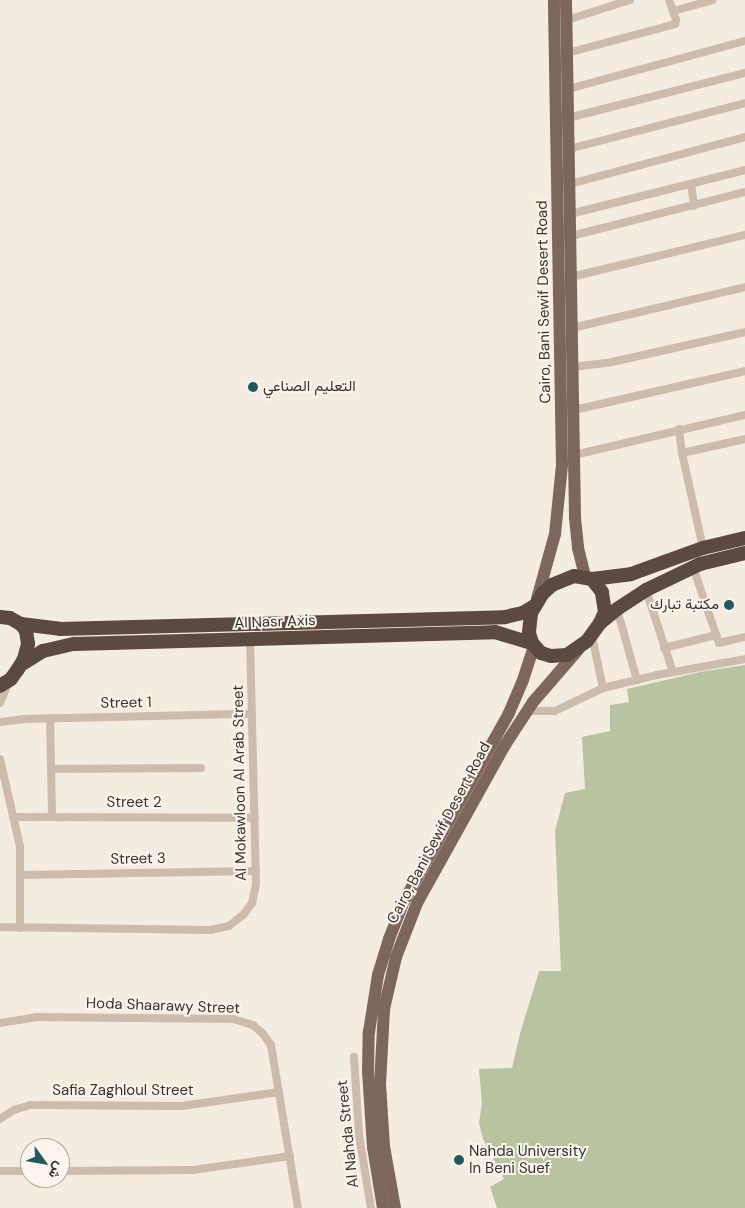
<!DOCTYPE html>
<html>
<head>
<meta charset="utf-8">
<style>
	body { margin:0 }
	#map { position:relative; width:745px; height:1208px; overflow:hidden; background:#f4ebe1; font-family:"DM Sans",Vazirmatn,sans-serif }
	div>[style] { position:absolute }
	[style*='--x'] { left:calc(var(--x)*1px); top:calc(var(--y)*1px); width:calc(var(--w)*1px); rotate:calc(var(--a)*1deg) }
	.green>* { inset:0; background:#b8c4a0 }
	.street>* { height:8px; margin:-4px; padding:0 4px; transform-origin:4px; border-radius:4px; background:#cdbbac }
	.primary>* { height:12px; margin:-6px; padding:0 6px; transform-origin:6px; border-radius:6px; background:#7d675c }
	.highway>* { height:14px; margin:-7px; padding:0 7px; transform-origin:7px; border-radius:7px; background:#5c4a42 }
	.dots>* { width:14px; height:14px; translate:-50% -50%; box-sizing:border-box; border:2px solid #fbf5ee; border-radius:50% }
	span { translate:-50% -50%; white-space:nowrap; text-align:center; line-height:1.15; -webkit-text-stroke:4px #fbf5ee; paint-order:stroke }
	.street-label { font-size:15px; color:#3b302b }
	.poi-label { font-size:15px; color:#3b302b }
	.left { translate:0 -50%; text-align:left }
	.right { translate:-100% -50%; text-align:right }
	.north { position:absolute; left:20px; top:1138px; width:50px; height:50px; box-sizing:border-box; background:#fbf5ee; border:1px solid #aea6a0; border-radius:50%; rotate:122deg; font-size:14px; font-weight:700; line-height:20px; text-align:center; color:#3b302b }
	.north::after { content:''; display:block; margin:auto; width:18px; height:22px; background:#1f5a5e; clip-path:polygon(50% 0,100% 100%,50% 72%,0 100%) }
</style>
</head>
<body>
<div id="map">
	<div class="green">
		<div style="clip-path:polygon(745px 665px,745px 1208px,497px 1208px,490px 1187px,504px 1179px,483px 1139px,479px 1123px,482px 1103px,479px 1069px,512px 1068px,520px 1034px,539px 971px,561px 971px,555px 831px,565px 793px,585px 789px,582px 737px,610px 731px,610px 705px,629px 702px,627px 689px,700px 672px)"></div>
	</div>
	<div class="street">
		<div style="--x:673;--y:11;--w:41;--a:-15.4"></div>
		<div style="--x:567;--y:20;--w:66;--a:-17.6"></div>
		<div style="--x:567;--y:53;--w:112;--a:-15"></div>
		<div style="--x:675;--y:24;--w:4;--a:-76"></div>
		<div style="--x:676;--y:20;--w:21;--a:-109"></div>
		<div style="--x:568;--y:89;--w:183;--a:-15.2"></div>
		<div style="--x:568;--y:118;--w:183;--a:-14.3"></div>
		<div style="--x:569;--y:149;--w:182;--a:-14.6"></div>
		<div style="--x:570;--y:184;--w:181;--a:-15"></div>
		<div style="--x:691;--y:184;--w:22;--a:82"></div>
		<div style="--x:570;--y:214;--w:180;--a:-14.1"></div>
		<div style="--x:571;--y:236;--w:179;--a:-14.2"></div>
		<div style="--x:571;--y:277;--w:179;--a:-13.6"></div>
		<div style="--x:572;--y:328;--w:178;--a:-13.3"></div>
		<div style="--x:573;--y:367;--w:39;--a:-7"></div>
		<div style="--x:612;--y:362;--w:136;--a:-12.7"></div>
		<div style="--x:574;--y:410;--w:175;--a:-12.8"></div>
		<div style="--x:679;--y:429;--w:24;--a:83"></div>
		<div style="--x:682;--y:453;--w:97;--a:77.5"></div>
		<div style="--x:682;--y:453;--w:65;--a:-12.5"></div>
		<div style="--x:574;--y:455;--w:176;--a:-13.2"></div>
		<div style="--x:693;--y:567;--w:80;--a:71.1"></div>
		<div style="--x:719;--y:643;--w:27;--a:-13"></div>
		<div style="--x:646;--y:590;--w:86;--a:71.8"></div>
		<div style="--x:617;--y:609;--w:74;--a:74.3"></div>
		<div style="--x:592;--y:636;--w:53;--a:78.1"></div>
		<div style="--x:664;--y:648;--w:54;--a:-14"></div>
		<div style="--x:0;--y:703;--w:23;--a:-67"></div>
		<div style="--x:527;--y:711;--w:28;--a:0"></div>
		<div style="--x:555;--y:711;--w:53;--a:-25.6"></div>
		<div style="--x:603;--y:688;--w:56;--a:-13.5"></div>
		<div style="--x:657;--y:675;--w:89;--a:-10.3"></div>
		<div style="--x:50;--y:718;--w:99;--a:88.8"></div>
		<div style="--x:0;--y:722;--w:23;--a:-7"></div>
		<div style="--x:23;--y:719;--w:229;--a:-1.3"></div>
		<div style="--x:0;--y:759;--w:89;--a:77.1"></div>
		<div style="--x:20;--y:846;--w:82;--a:90"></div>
		<div style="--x:51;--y:769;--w:150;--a:-0.4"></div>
		<div style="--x:13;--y:817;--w:242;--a:0.2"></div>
		<div style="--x:21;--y:875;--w:235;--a:-1"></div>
		<div style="--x:0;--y:927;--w:210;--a:0.8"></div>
		<div style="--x:210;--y:930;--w:19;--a:-12"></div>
		<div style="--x:229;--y:926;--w:19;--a:-39"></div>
		<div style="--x:244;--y:914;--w:14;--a:-54"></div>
		<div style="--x:252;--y:903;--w:19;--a:-78"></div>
		<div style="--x:256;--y:884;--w:245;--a:-91.4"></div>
		<div style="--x:0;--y:1023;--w:36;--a:-9"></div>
		<div style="--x:36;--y:1017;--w:197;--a:0.6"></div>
		<div style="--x:233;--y:1019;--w:21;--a:17"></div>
		<div style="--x:253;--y:1025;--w:13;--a:42"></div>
		<div style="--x:263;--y:1034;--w:14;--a:54"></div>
		<div style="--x:271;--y:1045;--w:165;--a:80.6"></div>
		<div style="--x:354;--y:1057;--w:78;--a:86.3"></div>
		<div style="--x:359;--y:1135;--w:74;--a:80.7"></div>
		<div style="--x:0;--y:1119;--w:17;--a:-33"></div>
		<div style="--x:14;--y:1110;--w:17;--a:-17"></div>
		<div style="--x:30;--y:1105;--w:152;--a:0.4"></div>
		<div style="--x:182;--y:1106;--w:98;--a:-8.2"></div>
		<div style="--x:0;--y:1171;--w:30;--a:0"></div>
		<div style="--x:60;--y:1171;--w:133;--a:-0.4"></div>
		<div style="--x:193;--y:1170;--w:98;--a:-8.2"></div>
	</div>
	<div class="primary">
		<div style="--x:566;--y:0;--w:518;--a:89"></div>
		<div style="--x:575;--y:518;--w:30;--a:84"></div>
		<div style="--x:578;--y:548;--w:30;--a:76"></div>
		<div style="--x:537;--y:599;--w:67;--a:-74.5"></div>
		<div style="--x:555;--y:534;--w:69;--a:-84.2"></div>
		<div style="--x:562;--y:465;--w:465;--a:-91"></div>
		<div style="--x:383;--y:1208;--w:62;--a:-99.3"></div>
		<div style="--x:373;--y:1147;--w:76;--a:-93.8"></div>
		<div style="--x:368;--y:1071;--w:39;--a:-89"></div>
		<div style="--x:369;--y:1032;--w:58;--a:-81"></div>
		<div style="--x:378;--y:975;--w:38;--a:-73"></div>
		<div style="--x:389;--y:939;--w:41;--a:-68.5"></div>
		<div style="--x:404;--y:901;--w:215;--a:-60.8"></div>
		<div style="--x:509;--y:713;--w:36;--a:-67"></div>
		<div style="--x:523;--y:680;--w:36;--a:-72"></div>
		<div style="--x:395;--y:1208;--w:63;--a:-100.1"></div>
		<div style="--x:384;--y:1146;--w:62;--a:-93.7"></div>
		<div style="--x:380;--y:1084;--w:75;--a:-86.9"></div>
		<div style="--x:384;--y:1009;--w:53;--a:-77"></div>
		<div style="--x:396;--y:957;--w:58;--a:-68.7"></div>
		<div style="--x:417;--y:903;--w:181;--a:-60.9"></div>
		<div style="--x:505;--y:745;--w:51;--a:-56.9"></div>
		<div style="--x:533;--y:702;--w:69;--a:-49.1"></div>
	</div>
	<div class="highway">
		<div style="--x:592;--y:579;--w:39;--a:-7"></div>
		<div style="--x:631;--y:574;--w:77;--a:-19.9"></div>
		<div style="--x:703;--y:548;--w:43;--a:-13.4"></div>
		<div style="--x:0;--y:617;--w:10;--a:6"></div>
		<div style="--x:10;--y:618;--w:13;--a:29"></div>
		<div style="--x:21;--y:624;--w:9;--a:54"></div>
		<div style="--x:26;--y:631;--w:13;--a:81"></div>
		<div style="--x:28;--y:644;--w:16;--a:105"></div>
		<div style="--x:24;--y:659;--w:12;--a:121"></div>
		<div style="--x:18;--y:669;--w:12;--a:125"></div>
		<div style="--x:11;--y:679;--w:13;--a:148"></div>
		<div style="--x:600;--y:623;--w:12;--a:-66"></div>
		<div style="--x:605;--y:612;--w:20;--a:-99"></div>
		<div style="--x:602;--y:592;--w:16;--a:-128"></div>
		<div style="--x:592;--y:579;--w:18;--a:-171"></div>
		<div style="--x:574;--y:576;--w:24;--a:158"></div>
		<div style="--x:552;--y:585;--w:12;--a:138"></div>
		<div style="--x:543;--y:593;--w:23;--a:121"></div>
		<div style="--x:531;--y:613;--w:20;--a:96"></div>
		<div style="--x:529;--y:633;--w:10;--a:73"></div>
		<div style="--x:532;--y:643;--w:13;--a:48"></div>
		<div style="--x:541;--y:653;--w:10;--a:17"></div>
		<div style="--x:551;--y:656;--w:16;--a:-4"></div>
		<div style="--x:567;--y:655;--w:24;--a:-35"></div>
		<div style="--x:587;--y:641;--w:22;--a:-54"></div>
		<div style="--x:600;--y:623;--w:22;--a:-39"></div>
		<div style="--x:617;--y:609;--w:35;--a:-33"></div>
		<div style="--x:646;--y:590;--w:60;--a:-25.7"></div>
		<div style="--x:700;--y:564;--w:46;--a:-13.7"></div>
		<div style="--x:21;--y:624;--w:39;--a:7"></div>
		<div style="--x:60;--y:629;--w:445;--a:-1.5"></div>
		<div style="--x:505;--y:617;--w:18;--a:-13"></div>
		<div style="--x:523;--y:613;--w:13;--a:-32"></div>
		<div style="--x:22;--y:664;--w:25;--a:-32"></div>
		<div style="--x:43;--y:651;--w:32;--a:-13"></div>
		<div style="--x:74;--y:644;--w:421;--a:-1.6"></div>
		<div style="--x:495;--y:632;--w:39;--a:17"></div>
	</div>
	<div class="dots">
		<div style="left:253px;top:387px;background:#1f5a5e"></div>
		<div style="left:729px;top:605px;background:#1f5a5e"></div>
		<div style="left:459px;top:1160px;background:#1f5a5e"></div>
	</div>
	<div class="street-label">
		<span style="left:544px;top:302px;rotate:-91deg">Cairo, Bani Sewif Desert Road</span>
		<span style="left:275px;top:622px;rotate:-2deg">Al Nasr Axis</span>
		<span style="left:126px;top:703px;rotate:-1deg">Street 1</span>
		<span style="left:240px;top:783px;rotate:-91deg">Al Mokawloon Al Arab Street</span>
		<span style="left:134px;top:803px">Street 2</span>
		<span style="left:439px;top:833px;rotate:-62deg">Cairo, Bani Sewif Desert Road</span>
		<span style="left:138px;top:859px;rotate:-1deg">Street 3</span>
		<span style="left:163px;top:1006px;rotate:2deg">Hoda Shaarawy Street</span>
		<span style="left:123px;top:1091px">Safia Zaghloul Street</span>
		<span style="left:348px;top:1134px;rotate:-96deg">Al Nahda Street</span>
	</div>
	<div class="poi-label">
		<span class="left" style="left:263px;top:387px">التعليم الصناعي</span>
		<span class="right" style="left:719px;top:605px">مكتبة تبارك</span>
		<span class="left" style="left:469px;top:1160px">Nahda University<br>In Beni Suef</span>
	</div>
	<div class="north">ش</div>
</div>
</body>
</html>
